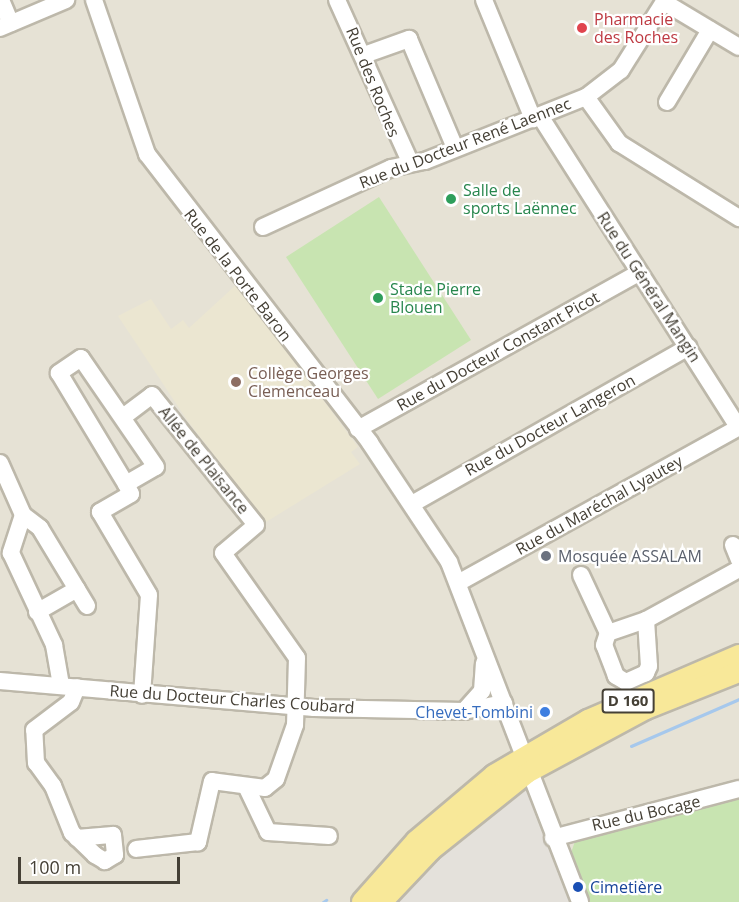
<!DOCTYPE html>
<html>
<head>
<meta charset="utf-8">
<style>
	body { margin:0 }
	#map { position:relative; width:739px; height:902px; overflow:hidden; background:#f2f0e6; font-family:"Open Sans",sans-serif }
	div>[style] { position:absolute }
	[style*='--x'] { left:calc(var(--x)*1px); top:calc(var(--y)*1px); width:calc(var(--w)*1px); rotate:calc(var(--a)*1deg) }
	.residential>* { inset:0; background:#e6e2d5 }
	.industrial>* { inset:0; background:#e4e1db }
	.education>* { inset:0; background:#ebe6d1 }
	.green>* { inset:0; background:#c8e4b1 }
	.stream>* { height:3px; margin:-1.5px; padding:0 1.5px; transform-origin:1.5px; border-radius:1.5px; background:#a6c8ec }
	.roads { filter:drop-shadow(2px 0 #bdb8aa) drop-shadow(-2px 0 #bdb8aa) drop-shadow(0 2px #bdb8aa) drop-shadow(0 -2px #bdb8aa) }
	.minor>* { height:16px; margin:-8px; padding:0 8px; transform-origin:8px; border-radius:8px; background:#fff }
	.major>* { height:20px; margin:-10px; padding:0 10px; transform-origin:10px; border-radius:10px; background:#f8e899 }
	.dots>* { width:16px; height:16px; translate:-50% -50%; box-sizing:border-box; border:3px solid #fff; border-radius:50% }
	span { translate:-50% -50%; white-space:nowrap; text-align:center; line-height:1.15; -webkit-text-stroke:4.5px #fff; paint-order:stroke }
	.shield-label span { padding:2px 4px; background:#fff; border:2px solid; border-radius:4px; -webkit-text-stroke-width:0 }
	.shield-label { font-size:15px; color:#454036; font-weight:700 }
	.health-label { font-size:16px; color:#be3a42 }
	.left { translate:0 -50%; text-align:left }
	.street-label { font-size:16px; color:#454036 }
	.leisure-label { font-size:16px; color:#27864d }
	.education-label { font-size:16px; color:#785e54 }
	.worship-label { font-size:16px; color:#5b616d }
	.shop-label { font-size:16px; color:#366cbe }
	.right { translate:-100% -50%; text-align:right }
	.transit-label { font-size:16px; color:#164399 }
	.scale { position:absolute; left:18px; top:857px; width:162px; height:27px; box-sizing:border-box; border:3px solid #454036; border-top:0; padding-left:8px; font-size:18px; line-height:21px; white-space:nowrap; color:#454036; -webkit-text-stroke:4px #fff; paint-order:stroke }
</style>
</head>
<body>
<div id="map">
	<div class="residential">
		<div style="clip-path:polygon(0 0,739px 0,739px 902px,0 902px)"></div>
	</div>
	<div class="industrial">
		<div style="clip-path:polygon(525px 764px,582px 902px,373px 902px)"></div>
	</div>
	<div class="education">
		<div style="clip-path:polygon(237px 284px,358px 447px,351px 452px,360px 464px,266px 522px,187px 420px,118px 316px,151px 299px,171px 329px,183px 320px,189px 328px)"></div>
	</div>
	<div class="green">
		<div style="clip-path:polygon(379px 197px,471px 340px,378px 399px,286px 257px)"></div>
		<div style="clip-path:polygon(739px 797px,739px 902px,588px 902px,569px 859px,576px 838px)"></div>
	</div>
	<div class="stream">
		<div style="--x:631;--y:746;--w:118;--a:-23.5"></div>
		<div style="--x:323;--y:902;--w:4;--a:-34"></div>
	</div>
	<div class="roads">
		<div class="minor">
			<div style="--x:1;--y:0;--w:25;--a:67"></div>
			<div style="--x:94;--y:0;--w:163;--a:71"></div>
			<div style="--x:147;--y:154;--w:365;--a:52.3"></div>
			<div style="--x:370;--y:443;--w:143;--a:56.4"></div>
			<div style="--x:449;--y:562;--w:364;--a:68.9"></div>
			<div style="--x:337;--y:0;--w:178;--a:65.7"></div>
			<div style="--x:484;--y:0;--w:129;--a:67.6"></div>
			<div style="--x:664;--y:2;--w:87;--a:31"></div>
			<div style="--x:0;--y:28;--w:72;--a:-23"></div>
			<div style="--x:364;--y:55;--w:48;--a:-19.6"></div>
			<div style="--x:409;--y:39;--w:118;--a:67.1"></div>
			<div style="--x:586;--y:97;--w:57;--a:54.3"></div>
			<div style="--x:619;--y:143;--w:142;--a:32"></div>
			<div style="--x:667;--y:102;--w:84;--a:-59.2"></div>
			<div style="--x:540;--y:116;--w:369;--a:57.5"></div>
			<div style="--x:263;--y:227;--w:141;--a:-24.7"></div>
			<div style="--x:391;--y:168;--w:35;--a:-12"></div>
			<div style="--x:425;--y:161;--w:173;--a:-21.7"></div>
			<div style="--x:586;--y:97;--w:44;--a:-37.6"></div>
			<div style="--x:621;--y:70;--w:83;--a:-57.8"></div>
			<div style="--x:123;--y:417;--w:36;--a:-37"></div>
			<div style="--x:152;--y:395;--w:166;--a:51.3"></div>
			<div style="--x:256;--y:525;--w:43;--a:139.7"></div>
			<div style="--x:223;--y:553;--w:128;--a:54.8"></div>
			<div style="--x:297;--y:658;--w:67;--a:91.7"></div>
			<div style="--x:295;--y:725;--w:57;--a:109.4"></div>
			<div style="--x:276;--y:779;--w:14;--a:141"></div>
			<div style="--x:265;--y:788;--w:53;--a:-172.5"></div>
			<div style="--x:212;--y:781;--w:63;--a:102.9"></div>
			<div style="--x:198;--y:842;--w:62;--a:173.6"></div>
			<div style="--x:358;--y:429;--w:321;--a:-29.1"></div>
			<div style="--x:0;--y:463;--w:57;--a:66.1"></div>
			<div style="--x:23;--y:515;--w:40;--a:108"></div>
			<div style="--x:11;--y:553;--w:102;--a:64.9"></div>
			<div style="--x:54;--y:645;--w:41;--a:80.1"></div>
			<div style="--x:126;--y:484;--w:34;--a:-30"></div>
			<div style="--x:156;--y:467;--w:132;--a:-124.5"></div>
			<div style="--x:81;--y:358;--w:27;--a:146"></div>
			<div style="--x:59;--y:373;--w:130;--a:58.9"></div>
			<div style="--x:126;--y:484;--w:11;--a:63"></div>
			<div style="--x:131;--y:494;--w:36;--a:150"></div>
			<div style="--x:100;--y:512;--w:96;--a:59.4"></div>
			<div style="--x:149;--y:595;--w:100;--a:94"></div>
			<div style="--x:412;--y:504;--w:318;--a:-29.6"></div>
			<div style="--x:23;--y:515;--w:21;--a:37"></div>
			<div style="--x:40;--y:528;--w:91;--a:58.9"></div>
			<div style="--x:733;--y:545;--w:16;--a:68"></div>
			<div style="--x:581;--y:575;--w:64;--a:65"></div>
			<div style="--x:458;--y:583;--w:321;--a:-29"></div>
			<div style="--x:37;--y:612;--w:46;--a:-29.9"></div>
			<div style="--x:646;--y:620;--w:46;--a:86.3"></div>
			<div style="--x:649;--y:666;--w:8;--a:113"></div>
			<div style="--x:646;--y:673;--w:22;--a:156"></div>
			<div style="--x:626;--y:682;--w:12;--a:-149"></div>
			<div style="--x:616;--y:676;--w:33;--a:-111"></div>
			<div style="--x:604;--y:645;--w:13;--a:-72"></div>
			<div style="--x:608;--y:633;--w:40;--a:-18.9"></div>
			<div style="--x:646;--y:620;--w:106;--a:-28.7"></div>
			<div style="--x:0;--y:681;--w:315;--a:4.9"></div>
			<div style="--x:314;--y:708;--w:150;--a:1.1"></div>
			<div style="--x:464;--y:711;--w:41;--a:-11.3"></div>
			<div style="--x:464;--y:711;--w:27;--a:-48"></div>
			<div style="--x:482;--y:691;--w:28;--a:-86"></div>
			<div style="--x:246;--y:786;--w:51;--a:64.4"></div>
			<div style="--x:268;--y:832;--w:61;--a:3.8"></div>
			<div style="--x:77;--y:838;--w:36;--a:-5"></div>
			<div style="--x:113;--y:835;--w:20;--a:84"></div>
			<div style="--x:115;--y:855;--w:12;--a:149"></div>
			<div style="--x:105;--y:861;--w:12;--a:-149"></div>
			<div style="--x:95;--y:855;--w:32;--a:-136"></div>
			<div style="--x:72;--y:833;--w:51;--a:-112"></div>
			<div style="--x:53;--y:786;--w:29;--a:-126"></div>
			<div style="--x:36;--y:763;--w:33;--a:-93"></div>
			<div style="--x:34;--y:730;--w:46;--a:-37.1"></div>
			<div style="--x:71;--y:702;--w:16;--a:-68"></div>
			<div style="--x:553;--y:838;--w:192;--a:-14.8"></div>
		</div>
		<div class="major">
			<div style="--x:362;--y:902;--w:81;--a:-48.5"></div>
			<div style="--x:416;--y:841;--w:102;--a:-40.2"></div>
			<div style="--x:494;--y:775;--w:109;--a:-30.3"></div>
			<div style="--x:588;--y:720;--w:164;--a:-23.3"></div>
			<div style="--x:382;--y:902;--w:71;--a:-46.7"></div>
			<div style="--x:431;--y:850;--w:123;--a:-38.7"></div>
			<div style="--x:527;--y:773;--w:135;--a:-28.3"></div>
			<div style="--x:646;--y:709;--w:100;--a:-21.7"></div>
		</div>
	</div>
	<div class="dots">
		<div style="left:582px;top:28px;background:#e0444e"></div>
		<div style="left:451px;top:199px;background:#2e9e5b"></div>
		<div style="left:378px;top:298px;background:#2e9e5b"></div>
		<div style="left:236px;top:382px;background:#8d6e63"></div>
		<div style="left:546px;top:556px;background:#6b7280"></div>
		<div style="left:545px;top:712px;background:#3f7fe0"></div>
		<div style="left:578px;top:887px;background:#1a4fb4"></div>
	</div>
	<div class="shield-label">
		<span style="left:628px;top:701px">D 160</span>
	</div>
	<div class="health-label">
		<span class="left" style="left:594px;top:28px">Pharmacie<br>des Roches</span>
	</div>
	<div class="street-label">
		<span style="left:373px;top:82px;rotate:68deg">Rue des Roches</span>
		<span style="left:465px;top:143px;rotate:-21deg">Rue du Docteur René Laennec</span>
		<span style="left:238px;top:275px;rotate:52deg">Rue de la Porte Baron</span>
		<span style="left:649px;top:287px;rotate:57deg">Rue du Général Mangin</span>
		<span style="left:498px;top:351px;rotate:-29deg">Rue du Docteur Constant Picot</span>
		<span style="left:550px;top:425px;rotate:-29deg">Rue du Docteur Langeron</span>
		<span style="left:204px;top:460px;rotate:51deg">Allée de Plaisance</span>
		<span style="left:599px;top:505px;rotate:-29deg">Rue du Maréchal Lyautey</span>
		<span style="left:232px;top:699px;rotate:4deg">Rue du Docteur Charles Coubard</span>
		<span style="left:646px;top:813px;rotate:-13deg">Rue du Bocage</span>
	</div>
	<div class="leisure-label">
		<span class="left" style="left:463px;top:199px">Salle de<br>sports Laënnec</span>
		<span class="left" style="left:390px;top:298px">Stade Pierre<br>Blouen</span>
	</div>
	<div class="education-label">
		<span class="left" style="left:248px;top:382px">Collège Georges<br>Clemenceau</span>
	</div>
	<div class="worship-label">
		<span class="left" style="left:558px;top:556px">Mosquée ASSALAM</span>
	</div>
	<div class="shop-label">
		<span class="right" style="left:533px;top:712px">Chevet-Tombini</span>
	</div>
	<div class="transit-label">
		<span class="left" style="left:590px;top:887px">Cimetière</span>
	</div>
	<div class="scale">100 m</div>
</div>
</body>
</html>
